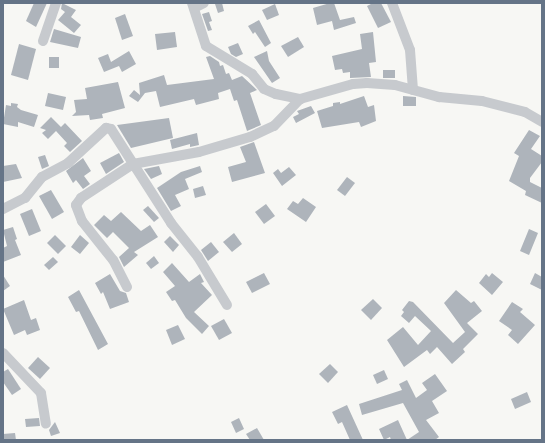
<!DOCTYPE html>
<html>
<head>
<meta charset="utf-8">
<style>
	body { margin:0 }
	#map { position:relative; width:545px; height:443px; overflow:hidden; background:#f7f7f4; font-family:Roboto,sans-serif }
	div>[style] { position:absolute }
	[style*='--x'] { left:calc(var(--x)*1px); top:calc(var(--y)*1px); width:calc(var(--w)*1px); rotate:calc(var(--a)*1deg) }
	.building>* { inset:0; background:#aeb4bb }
	.minor>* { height:10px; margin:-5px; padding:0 5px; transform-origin:5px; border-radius:5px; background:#c7cace }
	span { translate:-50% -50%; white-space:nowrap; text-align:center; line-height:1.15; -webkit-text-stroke:4px #fff; paint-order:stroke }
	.frame { position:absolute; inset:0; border:4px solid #657487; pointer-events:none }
</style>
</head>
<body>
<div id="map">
	<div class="building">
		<div style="clip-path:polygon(34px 3px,47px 3px,36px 27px,26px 21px)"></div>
		<div style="clip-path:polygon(62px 3px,76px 10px,71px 17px,81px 25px,74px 33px,58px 20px,65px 12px,61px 9px)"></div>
		<div style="clip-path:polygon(222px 3px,224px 11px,218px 13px,215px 4px)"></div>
		<div style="clip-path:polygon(330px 3px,334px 3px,340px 20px,354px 17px,356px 23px,334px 30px,332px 21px,317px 25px,313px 8px)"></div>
		<div style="clip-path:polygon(373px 3px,381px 3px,391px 22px,378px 28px,367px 6px)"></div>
		<div style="clip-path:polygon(275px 4px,279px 15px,267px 20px,262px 10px)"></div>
		<div style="clip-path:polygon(209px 12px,212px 21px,209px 22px,212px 30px,208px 31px,202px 14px)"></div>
		<div style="clip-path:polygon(125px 14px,133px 36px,122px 40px,115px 18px)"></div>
		<div style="clip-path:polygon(259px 20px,271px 43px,265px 47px,255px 32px,253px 34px,248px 26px)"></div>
		<div style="clip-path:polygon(54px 29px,81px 37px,78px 48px,50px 42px)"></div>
		<div style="clip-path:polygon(175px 32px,177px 47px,157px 50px,155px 34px)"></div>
		<div style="clip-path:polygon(373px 32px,376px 62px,369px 63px,371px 77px,350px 78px,350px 72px,343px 73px,342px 69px,335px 70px,332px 56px,362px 49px,360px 34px)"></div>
		<div style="clip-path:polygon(298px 37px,304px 47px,288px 57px,281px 46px)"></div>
		<div style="clip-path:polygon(238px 43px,243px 54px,236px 57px,231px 54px,228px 47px)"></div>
		<div style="clip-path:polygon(19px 44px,36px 49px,28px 80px,11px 75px)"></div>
		<div style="clip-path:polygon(129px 51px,136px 64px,122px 72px,119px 66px,104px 72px,98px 58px,108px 54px,111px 62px)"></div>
		<div style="clip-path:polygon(267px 51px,269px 61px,280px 78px,272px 83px,254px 57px)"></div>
		<div style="clip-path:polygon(210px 56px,219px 62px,220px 66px,223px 65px,226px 74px,229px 73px,232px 80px,242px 76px,257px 90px,250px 93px,261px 125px,247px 131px,237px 100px,234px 101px,230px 89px,218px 93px,219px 99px,196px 105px,194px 99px,160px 107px,156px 91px,145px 93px,138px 102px,129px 96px,134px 90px,140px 95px,139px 83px,164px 75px,167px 85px,214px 79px,206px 57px)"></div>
		<div style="clip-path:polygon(49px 57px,59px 57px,59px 68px,49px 68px)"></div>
		<div style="clip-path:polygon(383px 70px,395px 70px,395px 78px,383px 78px)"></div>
		<div style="clip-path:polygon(118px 82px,125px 108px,102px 114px,103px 118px,90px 120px,89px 115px,72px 116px,76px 112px,74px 100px,87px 99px,85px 88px)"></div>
		<div style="clip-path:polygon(48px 93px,66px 97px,63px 110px,45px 106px)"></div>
		<div style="clip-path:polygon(364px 96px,368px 107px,374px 105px,376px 121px,361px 127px,359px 122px,322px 128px,317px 111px,333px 106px,333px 103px,340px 102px,340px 104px)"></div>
		<div style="clip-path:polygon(403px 96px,416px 97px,416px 106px,403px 106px)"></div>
		<div style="clip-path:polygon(11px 103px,18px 104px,17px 107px,21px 110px,38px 115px,34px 127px,18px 122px,18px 127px,3px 124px,6px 105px,11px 106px)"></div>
		<div style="clip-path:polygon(311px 106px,315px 113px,296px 123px,293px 117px,299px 114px,297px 111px)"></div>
		<div style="clip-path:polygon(51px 117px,61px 127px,65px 123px,82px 141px,70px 152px,64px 146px,67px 143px,56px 131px,48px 139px,42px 133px,46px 130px,40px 128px)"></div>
		<div style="clip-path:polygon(169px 118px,173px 138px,131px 148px,117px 125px)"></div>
		<div style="clip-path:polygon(529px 130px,540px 136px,531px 149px,542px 156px,542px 162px,530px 178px,530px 182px,542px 188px,542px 203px,525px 195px,526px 191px,509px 181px,519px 156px,514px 153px)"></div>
		<div style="clip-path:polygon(197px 133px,199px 145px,190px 147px,190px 144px,172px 149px,170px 140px)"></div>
		<div style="clip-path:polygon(254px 142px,265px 173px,232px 182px,228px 167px,246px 162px,240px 147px)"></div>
		<div style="clip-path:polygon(119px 153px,124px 162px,106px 174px,100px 163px)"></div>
		<div style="clip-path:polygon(45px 155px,49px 166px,42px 169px,38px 157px)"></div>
		<div style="clip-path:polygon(83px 158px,91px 171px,84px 176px,90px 184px,83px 189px,76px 180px,73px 183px,66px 171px)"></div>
		<div style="clip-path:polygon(16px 164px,22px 178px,3px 182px,3px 166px)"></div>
		<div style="clip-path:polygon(159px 166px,162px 174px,151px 179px,144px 169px)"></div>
		<div style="clip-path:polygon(200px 166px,202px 172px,185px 179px,189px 189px,175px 195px,181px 206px,171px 211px,157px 188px,181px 172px)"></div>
		<div style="clip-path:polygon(289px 167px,296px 175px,282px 186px,273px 173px,278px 169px,281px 173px)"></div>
		<div style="clip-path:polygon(347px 177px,355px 183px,345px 196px,337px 190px)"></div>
		<div style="clip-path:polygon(203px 186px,206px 195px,195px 198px,193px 189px)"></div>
		<div style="clip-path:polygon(51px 190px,64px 212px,52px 219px,39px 196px)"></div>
		<div style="clip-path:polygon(303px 198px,316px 207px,306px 222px,287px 209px,293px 201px,298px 204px)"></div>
		<div style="clip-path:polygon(266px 204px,275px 216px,264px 224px,255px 212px)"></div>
		<div style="clip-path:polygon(148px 206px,159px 218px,154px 222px,143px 210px)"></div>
		<div style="clip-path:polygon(32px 209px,41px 231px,29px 236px,20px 214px)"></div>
		<div style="clip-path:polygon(121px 212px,141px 231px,150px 225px,158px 237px,134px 252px,138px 255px,124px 267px,119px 257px,129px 248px,113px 232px,107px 238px,94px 225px,104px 215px,111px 221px)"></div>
		<div style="clip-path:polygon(13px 227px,17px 239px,15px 240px,21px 255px,3px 262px,3px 248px,7px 246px,3px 230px)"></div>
		<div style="clip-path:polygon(529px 229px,538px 233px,529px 255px,520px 251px)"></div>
		<div style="clip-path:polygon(234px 233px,242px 244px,232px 252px,223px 242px)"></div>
		<div style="clip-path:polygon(55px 235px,66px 246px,58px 254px,47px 243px)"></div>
		<div style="clip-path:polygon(80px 235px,89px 243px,80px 254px,71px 247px)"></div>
		<div style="clip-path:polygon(170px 236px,179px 245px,173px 252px,164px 242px)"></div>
		<div style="clip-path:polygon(211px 242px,219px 252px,208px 261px,201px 250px)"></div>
		<div style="clip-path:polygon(154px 256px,159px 263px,151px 269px,146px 263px)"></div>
		<div style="clip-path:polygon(53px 257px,58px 262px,49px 270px,44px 265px)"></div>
		<div style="clip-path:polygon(172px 263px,189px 282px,200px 274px,204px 282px,201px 283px,212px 295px,194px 312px,209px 326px,202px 334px,186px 318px,175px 300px,172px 301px,166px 292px,175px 286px,163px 272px)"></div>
		<div style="clip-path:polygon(264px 273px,270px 284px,252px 293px,246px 282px)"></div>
		<div style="clip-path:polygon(492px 273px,503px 282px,492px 295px,479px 283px,486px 274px,489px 277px)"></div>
		<div style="clip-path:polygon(535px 273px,542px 277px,542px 290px,530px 284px)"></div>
		<div style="clip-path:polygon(110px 274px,120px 291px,126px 293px,129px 302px,110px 309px,103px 292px,101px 294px,95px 283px)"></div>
		<div style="clip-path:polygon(3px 275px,10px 286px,3px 291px)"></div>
		<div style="clip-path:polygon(79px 290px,108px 344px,98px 350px,79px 311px,76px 312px,68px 297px)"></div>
		<div style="clip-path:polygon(456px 290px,471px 303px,474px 301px,482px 311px,467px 323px,478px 334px,463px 349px,465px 352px,452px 364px,437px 347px,430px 354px,427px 350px,404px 367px,387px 340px,403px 327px,418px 345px,431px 331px,415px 316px,409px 323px,401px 316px,404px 312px,402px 310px,409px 301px,413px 302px,453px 343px,465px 332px,444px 303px)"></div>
		<div style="clip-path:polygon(373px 299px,382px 308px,371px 320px,361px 310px)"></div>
		<div style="clip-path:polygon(24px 300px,31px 320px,36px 318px,40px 330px,27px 335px,25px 330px,14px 335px,3px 309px)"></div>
		<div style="clip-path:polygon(512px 302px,523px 309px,520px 312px,535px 325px,518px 344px,508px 335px,512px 330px,499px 321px)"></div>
		<div style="clip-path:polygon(224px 319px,232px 333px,219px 340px,211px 326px)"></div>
		<div style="clip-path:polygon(178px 325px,185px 339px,172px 345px,166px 330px)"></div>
		<div style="clip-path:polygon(38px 357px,50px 368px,40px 379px,28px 368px)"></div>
		<div style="clip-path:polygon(330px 364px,338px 372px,328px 383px,319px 374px)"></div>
		<div style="clip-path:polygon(8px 369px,21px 389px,12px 395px,3px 382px,3px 372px)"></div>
		<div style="clip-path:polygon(384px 370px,388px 379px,377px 384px,373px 375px)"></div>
		<div style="clip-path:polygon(435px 374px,447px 391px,432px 401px,439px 413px,426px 420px,439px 437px,435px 440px,407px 440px,419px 432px,403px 403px,362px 415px,359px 404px,402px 390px,399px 384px,407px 380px,416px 398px,427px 390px,422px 383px)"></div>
		<div style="clip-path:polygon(527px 392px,531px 402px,515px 409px,511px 399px)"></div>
		<div style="clip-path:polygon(347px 405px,363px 440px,350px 440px,342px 422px,338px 424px,332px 412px)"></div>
		<div style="clip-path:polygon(39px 418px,40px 426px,26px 427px,25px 419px)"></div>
		<div style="clip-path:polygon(239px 418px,244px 429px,236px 433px,231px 422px)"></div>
		<div style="clip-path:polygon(398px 420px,407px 440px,391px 440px,390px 437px,384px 440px,379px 429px)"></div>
		<div style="clip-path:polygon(55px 422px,60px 433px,51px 436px,49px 430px)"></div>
		<div style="clip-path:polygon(257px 428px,264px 440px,250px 440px,246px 434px)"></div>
		<div style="clip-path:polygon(15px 433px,16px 440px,4px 440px,3px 434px)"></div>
	</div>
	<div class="minor">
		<div style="--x:192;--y:3;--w:45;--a:72"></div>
		<div style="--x:206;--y:46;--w:54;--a:31.3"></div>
		<div style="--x:252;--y:74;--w:19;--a:51"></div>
		<div style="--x:264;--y:89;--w:13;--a:23"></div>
		<div style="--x:276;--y:94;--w:25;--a:12"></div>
		<div style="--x:300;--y:99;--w:55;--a:-15.8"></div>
		<div style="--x:353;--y:84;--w:14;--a:-4"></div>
		<div style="--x:367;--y:83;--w:28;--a:4"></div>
		<div style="--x:395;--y:85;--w:46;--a:15.3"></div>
		<div style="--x:439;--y:97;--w:43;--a:5.3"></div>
		<div style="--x:482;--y:101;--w:44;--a:14.3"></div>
		<div style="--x:525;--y:112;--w:20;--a:30"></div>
		<div style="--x:392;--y:3;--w:50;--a:69"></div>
		<div style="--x:410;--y:50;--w:40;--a:85.7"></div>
		<div style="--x:194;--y:8;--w:11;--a:-27"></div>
		<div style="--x:43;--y:41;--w:40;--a:-71.1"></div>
		<div style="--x:3;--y:209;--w:25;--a:-27"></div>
		<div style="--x:25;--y:198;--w:27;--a:-51"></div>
		<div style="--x:42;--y:177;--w:30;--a:-28"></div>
		<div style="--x:68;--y:163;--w:52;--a:-42.6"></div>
		<div style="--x:106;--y:128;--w:5;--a:11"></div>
		<div style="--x:111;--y:129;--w:112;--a:57.4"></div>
		<div style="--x:171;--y:223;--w:43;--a:51.5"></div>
		<div style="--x:198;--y:257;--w:56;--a:58.9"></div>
		<div style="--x:127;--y:287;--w:30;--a:-117"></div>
		<div style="--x:113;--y:260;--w:50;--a:-128.5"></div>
		<div style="--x:82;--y:221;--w:17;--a:-111"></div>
		<div style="--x:76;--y:205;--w:9;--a:-54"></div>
		<div style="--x:81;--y:198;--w:62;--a:-33.2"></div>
		<div style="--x:133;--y:164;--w:67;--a:-10.3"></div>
		<div style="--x:199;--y:152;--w:53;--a:-16.4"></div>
		<div style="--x:250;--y:137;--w:26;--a:-25"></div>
		<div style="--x:274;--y:126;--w:37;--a:-46"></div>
		<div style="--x:3;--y:353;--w:55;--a:46.5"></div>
		<div style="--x:41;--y:393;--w:31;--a:81"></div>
	</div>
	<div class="frame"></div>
</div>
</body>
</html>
